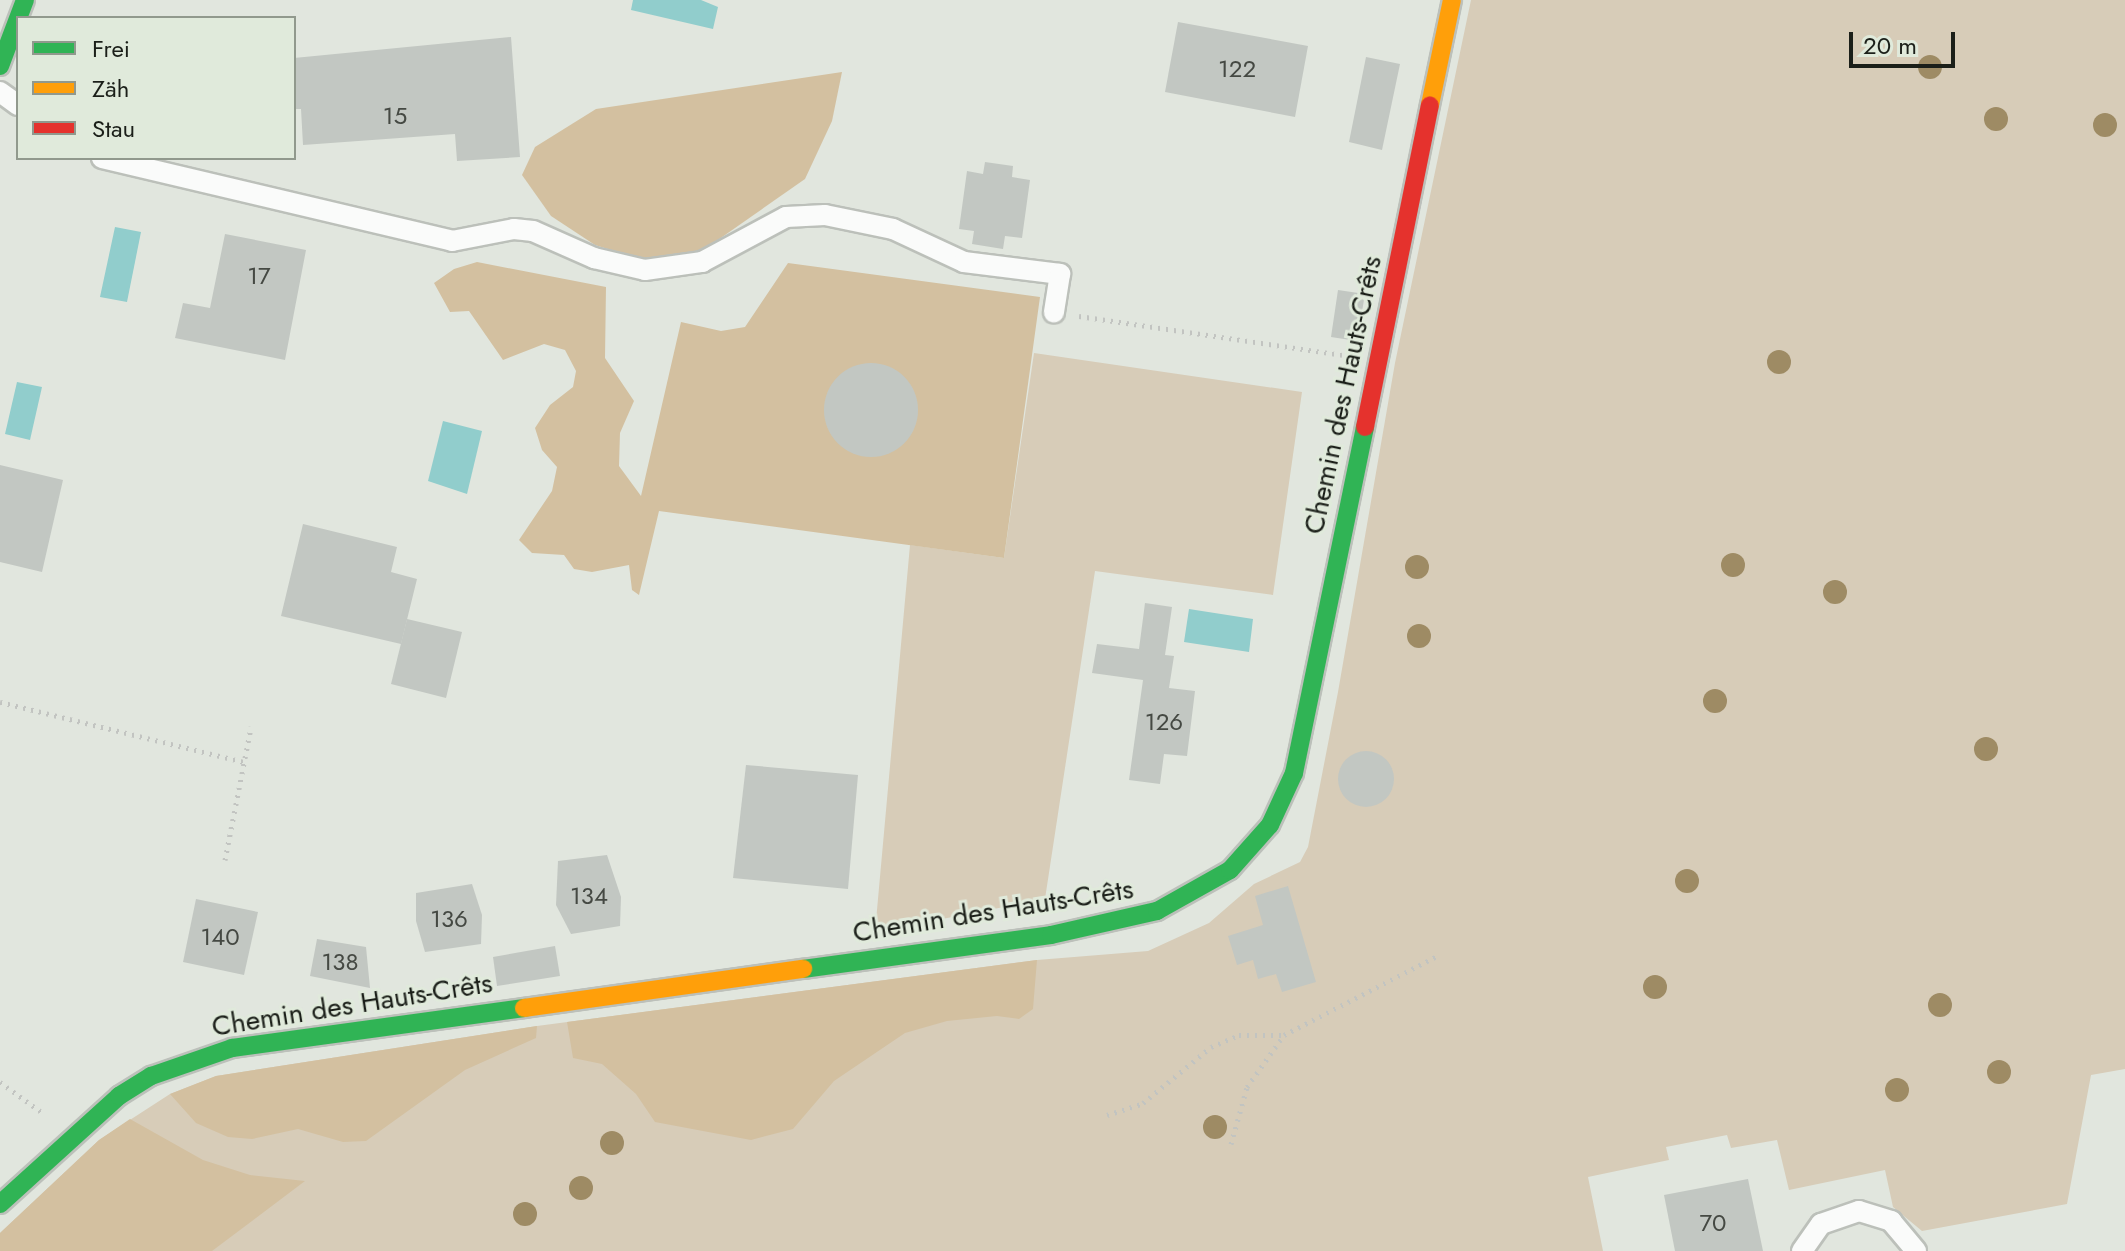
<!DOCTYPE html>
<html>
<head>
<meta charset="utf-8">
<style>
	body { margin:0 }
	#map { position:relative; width:2125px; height:1251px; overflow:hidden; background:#e1e6de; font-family:Jost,sans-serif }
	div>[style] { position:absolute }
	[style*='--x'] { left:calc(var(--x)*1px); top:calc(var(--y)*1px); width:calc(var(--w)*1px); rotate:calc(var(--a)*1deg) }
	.green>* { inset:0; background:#d7ccb8 }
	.forest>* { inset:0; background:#d3c0a0 }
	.water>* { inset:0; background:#91cdcc }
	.building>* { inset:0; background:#c2c7c2 }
	.round { border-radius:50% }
	.path>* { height:5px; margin-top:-2.5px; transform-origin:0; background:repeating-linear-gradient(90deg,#c2c4c1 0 2px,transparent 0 8px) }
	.roads { filter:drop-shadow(2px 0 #bcc0ba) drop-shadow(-2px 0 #bcc0ba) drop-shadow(0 2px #bcc0ba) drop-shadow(0 -2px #bcc0ba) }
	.lane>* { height:20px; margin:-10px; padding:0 10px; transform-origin:10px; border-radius:10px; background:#fafbfa }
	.fast>* { height:18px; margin:-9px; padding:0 9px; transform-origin:9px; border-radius:9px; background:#30b455 }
	.slow>* { height:18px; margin:-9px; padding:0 9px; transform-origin:9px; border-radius:9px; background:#ff9f0a }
	.jam>* { height:18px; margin:-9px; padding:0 9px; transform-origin:9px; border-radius:9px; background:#e5322d }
	.trees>* { width:24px; height:24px; margin:-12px; border-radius:50%; background:#9e8b64 }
	span { translate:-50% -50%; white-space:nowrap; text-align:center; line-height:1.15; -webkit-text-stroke:6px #e0eadb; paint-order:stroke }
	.number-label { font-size:24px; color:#454943 }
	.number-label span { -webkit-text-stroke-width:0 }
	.street-label { font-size:28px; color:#1b1f19 }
	.legend { position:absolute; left:16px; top:16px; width:280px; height:144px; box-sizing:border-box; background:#e0eadb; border:2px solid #91998d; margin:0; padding:10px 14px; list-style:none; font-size:24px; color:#1b1f19 }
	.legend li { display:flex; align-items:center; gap:16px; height:40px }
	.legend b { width:40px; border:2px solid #91998d }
	.scale { position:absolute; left:1849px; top:32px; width:106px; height:36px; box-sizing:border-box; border:4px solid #1b1f19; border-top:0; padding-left:10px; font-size:24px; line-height:28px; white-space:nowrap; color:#1b1f19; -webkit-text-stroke:6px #e0eadb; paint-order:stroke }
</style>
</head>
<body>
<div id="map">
	<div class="green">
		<div style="clip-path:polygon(1471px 0,2125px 0,2125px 1069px,2091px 1075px,2067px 1204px,1922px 1231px,1893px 1207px,1885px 1170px,1789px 1190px,1777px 1140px,1731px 1148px,1727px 1135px,1666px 1147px,1669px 1160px,1588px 1177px,1603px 1251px,0 1251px,0 1233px,99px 1140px,170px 1094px,216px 1076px,537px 1026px,1037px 960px,1148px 951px,1209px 923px,1254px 884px,1300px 862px,1308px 847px,1338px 692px,1395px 363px)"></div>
		<div style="clip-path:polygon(1034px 353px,1302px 392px,1273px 595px,1095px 571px,1045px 899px,875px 932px,910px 545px,1004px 558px)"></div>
	</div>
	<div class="forest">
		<div style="clip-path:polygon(842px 72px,832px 121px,805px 179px,695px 256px,646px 261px,595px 245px,551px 216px,522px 175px,535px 147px,596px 109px)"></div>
		<div style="clip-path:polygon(477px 262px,606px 287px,605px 358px,634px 401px,620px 433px,619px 466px,641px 496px,681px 322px,721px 331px,745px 327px,788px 263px,1040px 297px,1004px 558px,659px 511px,639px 595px,632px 590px,629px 565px,592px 572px,574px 569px,564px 555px,532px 553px,519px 540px,552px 491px,557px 467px,542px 450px,535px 428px,550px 405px,573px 387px,576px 371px,565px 350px,544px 344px,503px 360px,469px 311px,450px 312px,434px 283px,454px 269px)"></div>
		<div style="clip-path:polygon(1037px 960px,1033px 1009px,1019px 1019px,997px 1016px,947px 1021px,905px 1033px,834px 1081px,793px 1129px,751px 1140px,655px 1122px,636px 1094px,602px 1064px,573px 1058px,567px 1022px)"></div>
		<div style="clip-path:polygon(537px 1026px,536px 1038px,465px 1070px,366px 1141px,343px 1142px,298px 1129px,252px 1139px,228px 1137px,196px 1123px,170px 1094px,216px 1076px)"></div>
		<div style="clip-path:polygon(130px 1119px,203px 1160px,250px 1175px,305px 1181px,212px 1251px,0 1251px,0 1233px,99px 1140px)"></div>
	</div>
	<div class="water">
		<div style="clip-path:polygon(633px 0,701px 0,718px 7px,713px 29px,631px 10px)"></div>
		<div style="clip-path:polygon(115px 227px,141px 232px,127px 302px,100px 297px)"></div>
		<div style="clip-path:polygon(17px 382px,42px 387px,30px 440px,5px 434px)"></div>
		<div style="clip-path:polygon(443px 421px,482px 431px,467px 494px,428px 481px)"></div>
		<div style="clip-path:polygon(1189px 609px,1253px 619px,1249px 652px,1184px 642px)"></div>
	</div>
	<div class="building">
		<div style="clip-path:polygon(1178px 22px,1308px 46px,1295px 117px,1165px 92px)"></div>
		<div style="clip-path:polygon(511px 37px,520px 157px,457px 161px,455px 134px,303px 145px,301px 109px,294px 109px,294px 58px)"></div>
		<div style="clip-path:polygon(1366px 57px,1400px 64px,1382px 150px,1349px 142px)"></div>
		<div style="clip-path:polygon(985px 162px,1013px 166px,1012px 177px,1030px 180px,1022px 238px,1005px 236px,1003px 249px,972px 244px,974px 231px,959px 229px,967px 171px,983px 174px)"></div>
		<div style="clip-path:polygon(225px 234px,306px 250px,285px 360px,175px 338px,183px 303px,210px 308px)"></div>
		<div style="clip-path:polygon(1338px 290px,1365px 294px,1357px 341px,1331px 337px)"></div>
		<div class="round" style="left:824px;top:363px;width:94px;height:94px"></div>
		<div style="clip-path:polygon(0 465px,63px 480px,42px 572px,0 562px)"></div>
		<div style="clip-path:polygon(303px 524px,397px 547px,391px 572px,417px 579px,401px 644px,281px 616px)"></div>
		<div style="clip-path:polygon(1145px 603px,1172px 607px,1165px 655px,1174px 656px,1169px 688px,1195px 691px,1187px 756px,1164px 754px,1160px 784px,1129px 780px,1143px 680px,1092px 673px,1097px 644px,1139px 649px)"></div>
		<div style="clip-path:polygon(407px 619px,462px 632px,446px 698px,391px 684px)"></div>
		<div class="round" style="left:1338px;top:751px;width:56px;height:56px"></div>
		<div style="clip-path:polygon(746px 765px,858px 775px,848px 889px,733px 878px)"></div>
		<div style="clip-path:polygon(607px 855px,621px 897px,620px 926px,571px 934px,556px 905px,558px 861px)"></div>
		<div style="clip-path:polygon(472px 884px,482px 915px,481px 944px,425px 952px,416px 921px,416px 893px)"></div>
		<div style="clip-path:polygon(1288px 886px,1316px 982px,1282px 992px,1276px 974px,1258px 979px,1253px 960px,1237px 965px,1228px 936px,1263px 925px,1255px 896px)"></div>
		<div style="clip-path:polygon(196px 899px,258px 912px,244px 975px,183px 962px)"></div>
		<div style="clip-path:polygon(317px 939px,366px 947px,370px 988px,310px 976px)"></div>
		<div style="clip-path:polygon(555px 946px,560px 976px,497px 986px,493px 957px)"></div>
		<div style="clip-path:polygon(1748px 1179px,1763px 1251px,1675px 1251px,1664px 1195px)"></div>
	</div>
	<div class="path">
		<div style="--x:1079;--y:316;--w:266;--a:8.4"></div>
		<div style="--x:0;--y:702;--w:251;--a:13.8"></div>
		<div style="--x:225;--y:860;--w:136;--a:-78.9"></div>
		<div style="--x:0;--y:1082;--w:54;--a:36"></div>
		<div style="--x:1107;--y:1115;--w:38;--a:-18"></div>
		<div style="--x:1143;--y:1103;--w:88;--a:-39.5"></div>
		<div style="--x:1211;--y:1047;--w:30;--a:-23"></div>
		<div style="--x:1239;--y:1035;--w:45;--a:0"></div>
		<div style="--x:1284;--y:1035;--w:172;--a:-27.3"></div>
		<div style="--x:1231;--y:1144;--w:59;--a:-74.3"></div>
		<div style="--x:1247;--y:1087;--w:64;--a:-54.6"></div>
	</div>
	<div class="roads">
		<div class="lane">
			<div style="--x:0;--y:92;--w:22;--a:36"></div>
			<div style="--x:102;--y:158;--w:360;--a:13.3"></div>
			<div style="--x:452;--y:241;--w:63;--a:-11"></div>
			<div style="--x:514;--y:229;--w:19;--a:6"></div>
			<div style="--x:533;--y:231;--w:67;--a:23.9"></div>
			<div style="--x:594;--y:258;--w:52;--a:13.2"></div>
			<div style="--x:645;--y:270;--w:58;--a:-8"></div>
			<div style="--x:702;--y:262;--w:95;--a:-28.2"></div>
			<div style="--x:786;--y:217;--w:39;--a:-3"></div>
			<div style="--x:825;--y:215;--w:69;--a:11.6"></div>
			<div style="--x:893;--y:229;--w:78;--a:24.9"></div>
			<div style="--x:964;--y:262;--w:97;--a:7.1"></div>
			<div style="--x:1060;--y:274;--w:39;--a:99"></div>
			<div style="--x:1802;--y:1251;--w:33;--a:-55"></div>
			<div style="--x:1821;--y:1224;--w:40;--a:-18.9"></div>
			<div style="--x:1859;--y:1211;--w:34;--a:17"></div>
			<div style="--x:1891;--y:1221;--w:39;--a:50"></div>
		</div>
		<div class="fast">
			<div style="--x:0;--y:66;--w:71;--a:-69.3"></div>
			<div style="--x:803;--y:969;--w:250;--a:-7.8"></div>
			<div style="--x:1051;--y:935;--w:109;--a:-12.8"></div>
			<div style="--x:1157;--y:911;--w:84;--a:-29.3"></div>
			<div style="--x:1230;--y:870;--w:60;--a:-48.4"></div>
			<div style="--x:1270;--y:825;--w:57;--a:-65.2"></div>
			<div style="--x:1294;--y:773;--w:353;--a:-78.4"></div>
			<div style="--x:0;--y:1204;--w:161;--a:-42.2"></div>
			<div style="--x:119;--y:1096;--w:38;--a:-32"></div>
			<div style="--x:151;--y:1076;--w:86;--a:-19.1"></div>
			<div style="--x:232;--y:1048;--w:295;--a:-7.8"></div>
		</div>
		<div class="slow">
			<div style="--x:1430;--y:105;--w:107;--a:-78.2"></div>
			<div style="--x:524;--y:1008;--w:282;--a:-8"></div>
		</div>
		<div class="jam">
			<div style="--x:1365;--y:427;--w:328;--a:-78.6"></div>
		</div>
	</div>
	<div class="trees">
		<div style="left:1930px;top:67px"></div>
		<div style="left:1996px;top:119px"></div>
		<div style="left:2105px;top:125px"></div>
		<div style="left:1779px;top:362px"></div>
		<div style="left:1733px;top:565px"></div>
		<div style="left:1417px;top:567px"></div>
		<div style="left:1835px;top:592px"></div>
		<div style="left:1419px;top:636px"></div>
		<div style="left:1715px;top:701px"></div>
		<div style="left:1986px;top:749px"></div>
		<div style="left:1687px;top:881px"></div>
		<div style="left:1655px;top:987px"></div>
		<div style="left:1940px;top:1005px"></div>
		<div style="left:1999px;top:1072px"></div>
		<div style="left:1897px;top:1090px"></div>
		<div style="left:1215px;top:1127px"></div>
		<div style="left:612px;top:1143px"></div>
		<div style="left:581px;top:1188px"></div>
		<div style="left:525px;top:1214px"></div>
	</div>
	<div class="number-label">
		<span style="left:1237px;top:69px">122</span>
		<span style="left:395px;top:116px">15</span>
		<span style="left:259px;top:276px">17</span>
		<span style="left:1164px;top:722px">126</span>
		<span style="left:589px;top:896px">134</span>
		<span style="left:449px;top:919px">136</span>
		<span style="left:220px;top:937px">140</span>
		<span style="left:340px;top:962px">138</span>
		<span style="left:1713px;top:1223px">70</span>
	</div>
	<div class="street-label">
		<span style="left:1343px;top:395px;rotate:-78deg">Chemin des Hauts-Crêts</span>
		<span style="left:993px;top:911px;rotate:-9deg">Chemin des Hauts-Crêts</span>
		<span style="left:352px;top:1005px;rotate:-9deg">Chemin des Hauts-Crêts</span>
	</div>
	<ul class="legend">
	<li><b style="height:10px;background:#30b455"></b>Frei</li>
	<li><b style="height:10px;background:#ff9f0a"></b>Zäh</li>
	<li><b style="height:10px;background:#e5322d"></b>Stau</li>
	</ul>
	<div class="scale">20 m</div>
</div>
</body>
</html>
